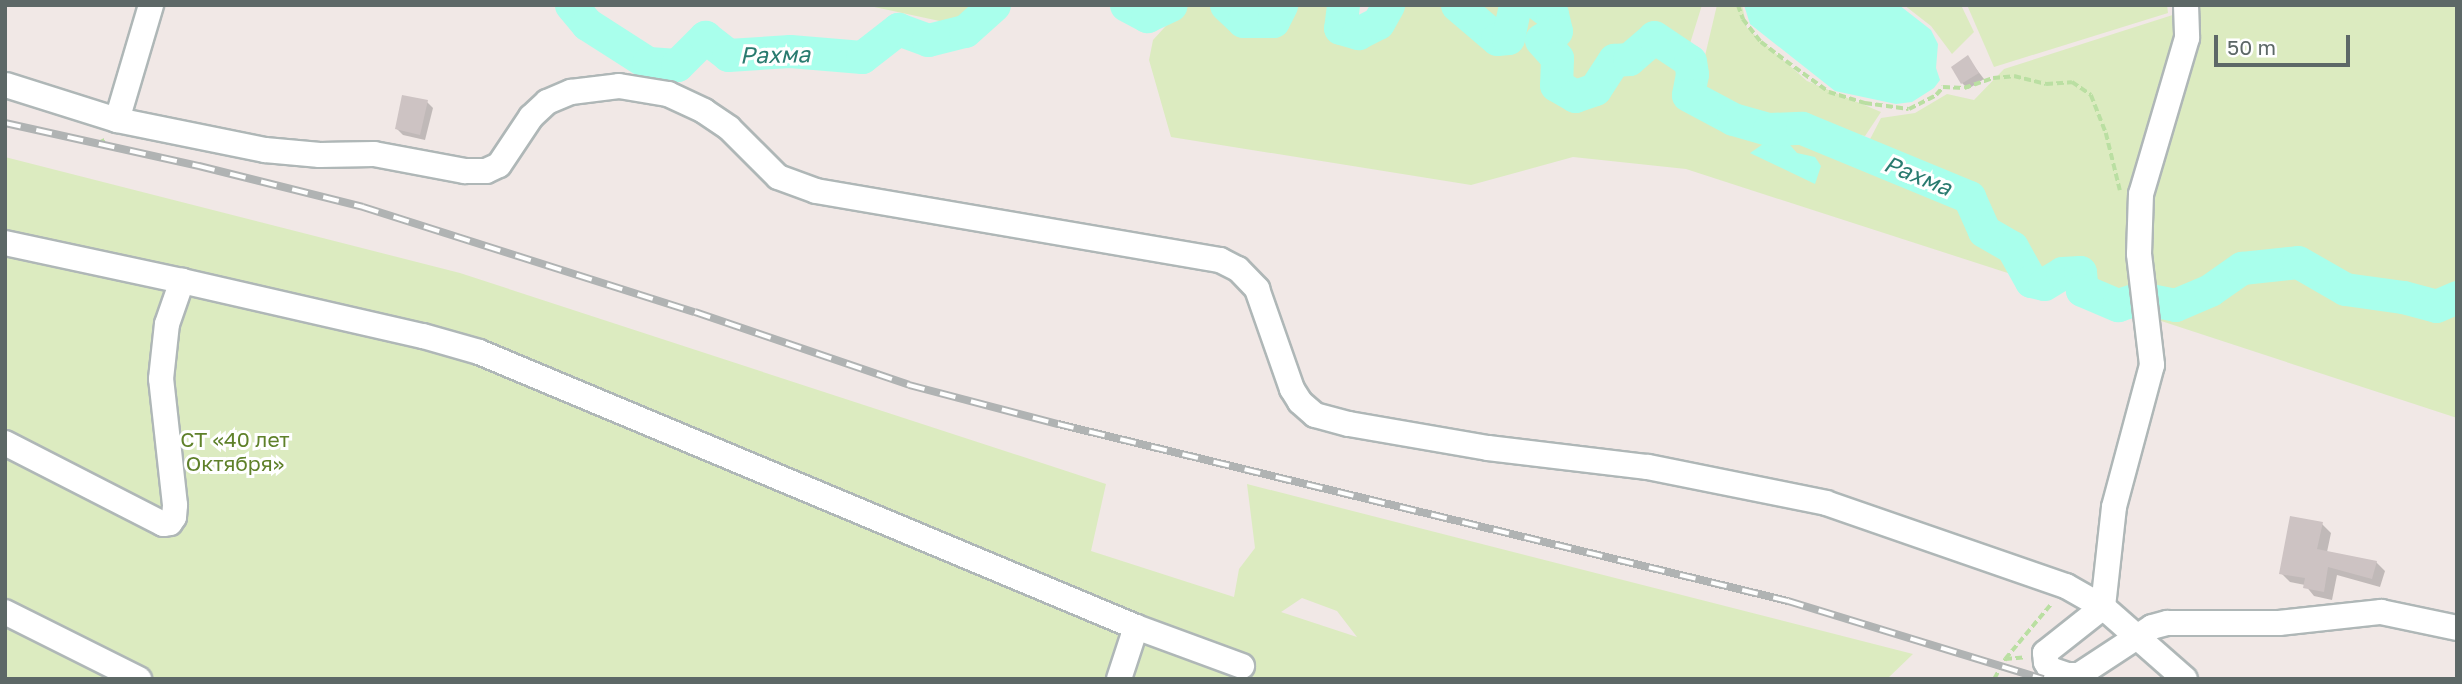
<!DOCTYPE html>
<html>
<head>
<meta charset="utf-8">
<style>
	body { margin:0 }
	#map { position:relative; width:2462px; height:684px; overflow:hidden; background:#f1e8e6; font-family:"Golos Text",sans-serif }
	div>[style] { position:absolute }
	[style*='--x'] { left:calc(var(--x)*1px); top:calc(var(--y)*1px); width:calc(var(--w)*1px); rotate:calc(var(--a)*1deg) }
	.green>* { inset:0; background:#dcebc0 }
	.water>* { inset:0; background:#a9ffec }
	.shadow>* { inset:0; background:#0003 }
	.river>* { height:33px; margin:-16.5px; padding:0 16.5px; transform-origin:16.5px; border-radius:16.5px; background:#a9ffec }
	.building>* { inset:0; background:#cdc3c3 }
	.path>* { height:3.5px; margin-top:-1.75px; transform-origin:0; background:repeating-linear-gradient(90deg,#badfa2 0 7px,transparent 0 10.5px) }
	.roads { filter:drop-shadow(2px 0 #afb7b7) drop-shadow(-2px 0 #afb7b7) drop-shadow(0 2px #afb7b7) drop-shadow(0 -2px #afb7b7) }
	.minor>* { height:24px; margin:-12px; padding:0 12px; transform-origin:12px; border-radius:12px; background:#fff }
	.rail>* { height:8px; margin-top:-4px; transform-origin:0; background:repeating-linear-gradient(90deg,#fff 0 16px,#b0b3b3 0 32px); box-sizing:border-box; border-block:2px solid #b0b3b3 }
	span { translate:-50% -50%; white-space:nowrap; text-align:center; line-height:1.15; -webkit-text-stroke:6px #fff; paint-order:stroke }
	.park-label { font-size:21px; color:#5f812a }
	.water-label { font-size:23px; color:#297b6f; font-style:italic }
	.frame { position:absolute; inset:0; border:7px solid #5d6867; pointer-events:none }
	.scale { position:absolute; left:2214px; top:35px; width:136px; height:32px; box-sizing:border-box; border:4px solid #5d6867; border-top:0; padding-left:9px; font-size:21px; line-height:24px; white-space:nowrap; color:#5d6867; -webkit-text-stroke:5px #fff; paint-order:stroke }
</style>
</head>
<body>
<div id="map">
	<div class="green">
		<div style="clip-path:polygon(865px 5px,984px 5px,963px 26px)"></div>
		<div style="clip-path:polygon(1185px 5px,1214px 5px,1242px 31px,1279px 29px,1291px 5px,1335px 5px,1333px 33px,1361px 39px,1382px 31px,1398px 5px,1446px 5px,1494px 45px,1514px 42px,1528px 8px,1545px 29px,1533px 42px,1547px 61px,1550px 87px,1568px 100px,1588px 101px,1619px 66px,1634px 64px,1656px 46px,1683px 69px,1682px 100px,1764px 133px,1801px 137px,1964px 203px,1976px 232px,2007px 251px,2017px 276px,1686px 169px,1573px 157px,1471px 185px,1171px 137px,1149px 60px,1153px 40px)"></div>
		<div style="clip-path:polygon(1469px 5px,1509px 5px,1498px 29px)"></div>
		<div style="clip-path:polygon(1550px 5px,1702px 5px,1688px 50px,1650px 32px,1626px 50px,1608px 58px,1583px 86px,1564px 78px,1563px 57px,1553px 46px,1565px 32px,1559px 13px)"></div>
		<div style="clip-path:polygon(1717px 5px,1742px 5px,1747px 28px,1807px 81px,1881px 112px,1865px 136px,1741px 111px,1701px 90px,1704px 60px)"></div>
		<div style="clip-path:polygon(1904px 5px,1961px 5px,1974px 32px,1952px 54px,1931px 26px)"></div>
		<div style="clip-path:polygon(1967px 5px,2167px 5px,2168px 13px,1994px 67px)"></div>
		<div style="clip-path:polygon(2194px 5px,2457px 5px,2457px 293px,2436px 301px,2414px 294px,2348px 284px,2299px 257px,2240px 263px,2204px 286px,2176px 297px,2153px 294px,2149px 265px,2154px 177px)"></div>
		<div style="clip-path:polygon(2182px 12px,2137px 189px,2138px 291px,2118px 298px,2089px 285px,2084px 269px,2062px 266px,2044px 276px,2032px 270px,2014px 243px,1987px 227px,1972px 192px,1866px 147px,1881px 118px,1915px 113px,1947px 94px,1974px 100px,2004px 69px)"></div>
		<div style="clip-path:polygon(evenodd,5px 157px,460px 273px,1106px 484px,1091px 551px,1234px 597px,1239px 569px,1255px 548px,1247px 484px,1913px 654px,1887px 679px,5px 679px,5px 157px,1302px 598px,1337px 611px,1357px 637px,1281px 612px,1302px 598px)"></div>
		<div style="clip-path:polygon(2296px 268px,2345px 294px,2436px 312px,2457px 304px,2457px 418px,2152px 318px,2150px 306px,2174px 310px,2214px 295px,2244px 274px)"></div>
	</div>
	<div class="water">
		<div style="clip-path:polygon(1744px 5px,1899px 5px,1931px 30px,1938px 44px,1936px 68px,1940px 80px,1934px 88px,1912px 102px,1896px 104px,1835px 91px,1750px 24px)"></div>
		<div style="clip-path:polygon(1772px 138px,1785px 139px,1797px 153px,1815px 157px,1821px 166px,1815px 184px,1750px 153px)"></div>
	</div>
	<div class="shadow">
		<div style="clip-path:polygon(1967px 57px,1984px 79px,1968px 89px,1962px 83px)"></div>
		<div style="clip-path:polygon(427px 102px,433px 108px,425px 140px,403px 135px,397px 129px)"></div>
		<div style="clip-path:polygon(2322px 524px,2331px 533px,2327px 552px,2376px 562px,2385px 571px,2380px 587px,2337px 575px,2332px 600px,2314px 596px,2305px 585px,2290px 582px,2281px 573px)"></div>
	</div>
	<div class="river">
		<div style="--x:571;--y:5;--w:25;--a:50"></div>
		<div style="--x:587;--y:24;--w:72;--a:32.6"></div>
		<div style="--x:648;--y:63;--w:29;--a:4"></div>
		<div style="--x:677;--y:65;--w:40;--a:-45"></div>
		<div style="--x:705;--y:37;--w:29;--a:38"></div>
		<div style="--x:728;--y:55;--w:62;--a:-3.7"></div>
		<div style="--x:790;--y:51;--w:72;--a:4.8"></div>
		<div style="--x:862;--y:57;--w:46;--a:-37.9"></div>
		<div style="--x:898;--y:29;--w:32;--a:20"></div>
		<div style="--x:928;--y:40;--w:38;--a:-14"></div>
		<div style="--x:965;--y:31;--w:39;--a:-42"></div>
		<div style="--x:1126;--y:5;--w:24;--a:28"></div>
		<div style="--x:1147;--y:16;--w:26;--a:-25"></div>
		<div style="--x:1226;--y:5;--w:23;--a:43"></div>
		<div style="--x:1243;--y:21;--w:30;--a:0"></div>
		<div style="--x:1273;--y:21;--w:18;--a:-63"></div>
		<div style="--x:1343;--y:5;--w:23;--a:97"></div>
		<div style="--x:1340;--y:28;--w:19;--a:16"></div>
		<div style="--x:1358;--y:33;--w:22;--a:-27"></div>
		<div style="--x:1378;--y:23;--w:21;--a:-61"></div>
		<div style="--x:1457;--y:5;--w:52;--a:40.4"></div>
		<div style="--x:1497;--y:39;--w:11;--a:-5"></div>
		<div style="--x:1508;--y:38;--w:34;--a:-78"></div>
		<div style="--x:1540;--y:5;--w:15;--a:37"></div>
		<div style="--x:1552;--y:14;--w:17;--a:77"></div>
		<div style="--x:1556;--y:31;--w:17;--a:149"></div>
		<div style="--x:1541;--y:40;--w:24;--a:48"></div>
		<div style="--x:1557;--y:58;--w:27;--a:92"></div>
		<div style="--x:1556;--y:85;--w:22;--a:30"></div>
		<div style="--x:1575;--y:96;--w:21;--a:-19"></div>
		<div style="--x:1595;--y:89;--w:35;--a:-57"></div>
		<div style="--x:1614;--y:60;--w:15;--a:-4"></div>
		<div style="--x:1629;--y:59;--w:33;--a:-41"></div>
		<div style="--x:1654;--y:37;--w:43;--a:33.7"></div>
		<div style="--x:1690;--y:61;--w:13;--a:81"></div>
		<div style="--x:1692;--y:74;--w:21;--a:101"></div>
		<div style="--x:1688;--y:95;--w:51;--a:28.1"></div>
		<div style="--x:1733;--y:119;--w:37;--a:16"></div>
		<div style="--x:1769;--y:129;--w:33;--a:-2"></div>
		<div style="--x:1802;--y:128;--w:181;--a:22.4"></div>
		<div style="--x:1969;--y:197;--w:37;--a:66"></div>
		<div style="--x:1984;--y:231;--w:32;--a:30"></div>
		<div style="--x:2012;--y:247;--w:39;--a:61"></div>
		<div style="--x:2031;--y:281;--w:13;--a:13"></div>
		<div style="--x:2044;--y:284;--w:21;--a:-31"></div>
		<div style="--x:2062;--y:273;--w:18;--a:-3"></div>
		<div style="--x:2080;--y:272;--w:18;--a:84"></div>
		<div style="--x:2082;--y:290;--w:39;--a:23"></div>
		<div style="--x:2118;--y:305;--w:23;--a:-18"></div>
		<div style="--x:2140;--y:298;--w:36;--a:11"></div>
		<div style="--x:2175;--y:305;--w:38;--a:-23"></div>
		<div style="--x:2210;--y:290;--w:39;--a:-35"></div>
		<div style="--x:2242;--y:268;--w:56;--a:-6.1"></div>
		<div style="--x:2298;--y:262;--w:54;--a:29.9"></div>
		<div style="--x:2345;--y:289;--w:59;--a:7.9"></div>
		<div style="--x:2403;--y:297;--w:34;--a:15"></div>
		<div style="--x:2436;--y:306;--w:23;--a:-23"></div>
	</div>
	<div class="building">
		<div style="clip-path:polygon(1968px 55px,1979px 73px,1961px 84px,1951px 67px)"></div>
		<div style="clip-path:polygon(402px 95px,428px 100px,420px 135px,395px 129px)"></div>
		<div style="clip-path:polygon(2290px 516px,2323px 522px,2317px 549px,2377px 561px,2372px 579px,2328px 567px,2324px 592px,2303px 588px,2305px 578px,2279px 574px)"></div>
	</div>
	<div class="path">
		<div style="--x:1738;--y:5;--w:15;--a:70"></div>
		<div style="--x:1743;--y:19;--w:29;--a:52"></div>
		<div style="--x:1761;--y:42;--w:31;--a:37"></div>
		<div style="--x:1786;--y:61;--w:53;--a:35.8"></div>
		<div style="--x:1829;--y:92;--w:38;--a:17"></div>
		<div style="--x:1865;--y:103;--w:44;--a:7.8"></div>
		<div style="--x:1909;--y:109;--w:30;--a:-27"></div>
		<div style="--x:1936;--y:95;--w:11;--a:-49"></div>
		<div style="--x:1943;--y:87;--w:21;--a:3"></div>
		<div style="--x:1964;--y:88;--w:31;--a:-19"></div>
		<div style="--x:1993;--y:78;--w:21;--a:-5"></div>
		<div style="--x:2014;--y:76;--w:33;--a:14"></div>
		<div style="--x:2046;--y:84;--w:26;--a:-4"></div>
		<div style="--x:2072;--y:82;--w:23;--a:34"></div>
		<div style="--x:2091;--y:95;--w:41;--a:68.5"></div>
		<div style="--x:2106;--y:133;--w:59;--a:76.2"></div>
		<div style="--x:98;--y:143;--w:10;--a:-24"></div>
		<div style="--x:2005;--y:659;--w:21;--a:-5"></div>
		<div style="--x:1994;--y:679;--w:23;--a:-61"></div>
		<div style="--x:2005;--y:659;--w:73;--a:-50"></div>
	</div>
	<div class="roads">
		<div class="minor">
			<div style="--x:2186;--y:5;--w:33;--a:88"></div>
			<div style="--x:2187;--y:38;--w:163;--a:106.4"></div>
			<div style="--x:2141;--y:194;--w:60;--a:91.9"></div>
			<div style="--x:2139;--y:254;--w:112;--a:83.3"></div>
			<div style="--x:2152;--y:365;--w:147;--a:105"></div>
			<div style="--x:2114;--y:507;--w:101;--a:96.3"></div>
			<div style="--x:2103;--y:607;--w:74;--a:141.6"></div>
			<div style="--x:2045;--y:653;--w:9;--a:84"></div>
			<div style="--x:2046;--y:662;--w:8;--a:60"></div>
			<div style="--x:2050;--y:669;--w:18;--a:19"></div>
			<div style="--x:2067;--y:675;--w:12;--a:0"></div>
			<div style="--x:2079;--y:675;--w:87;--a:-33.3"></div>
			<div style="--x:2152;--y:627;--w:16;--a:-15"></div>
			<div style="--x:2167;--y:623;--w:112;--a:0"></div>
			<div style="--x:2279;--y:623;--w:103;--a:-6.2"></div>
			<div style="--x:2381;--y:612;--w:78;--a:11.9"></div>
			<div style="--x:6;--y:85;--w:116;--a:17.5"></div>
			<div style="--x:117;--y:120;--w:151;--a:11.5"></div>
			<div style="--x:265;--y:150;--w:55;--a:5.2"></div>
			<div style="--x:320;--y:155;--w:54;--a:-1.1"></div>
			<div style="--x:374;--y:154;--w:93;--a:10.6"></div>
			<div style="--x:465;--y:171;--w:21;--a:0"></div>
			<div style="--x:486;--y:171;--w:14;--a:-25"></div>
			<div style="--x:499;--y:165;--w:58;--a:-56.3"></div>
			<div style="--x:531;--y:117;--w:22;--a:-43"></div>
			<div style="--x:547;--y:102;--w:26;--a:-23"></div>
			<div style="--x:571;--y:92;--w:48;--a:-7.1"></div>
			<div style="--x:619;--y:86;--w:50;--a:9.3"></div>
			<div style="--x:668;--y:94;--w:40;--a:25"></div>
			<div style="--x:704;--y:111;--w:30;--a:34"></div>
			<div style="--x:729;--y:128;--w:69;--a:45"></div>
			<div style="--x:778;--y:177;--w:40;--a:20.2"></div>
			<div style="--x:816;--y:191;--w:410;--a:9.7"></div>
			<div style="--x:1220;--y:260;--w:20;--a:27"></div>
			<div style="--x:1238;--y:269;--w:28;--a:46"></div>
			<div style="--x:1257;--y:289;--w:106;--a:70.7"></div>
			<div style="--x:1292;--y:389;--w:15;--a:58"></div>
			<div style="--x:1300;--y:402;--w:20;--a:41"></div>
			<div style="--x:1315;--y:415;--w:35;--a:15"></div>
			<div style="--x:1349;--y:424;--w:141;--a:9.8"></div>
			<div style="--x:1488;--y:448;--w:161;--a:6.8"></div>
			<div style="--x:1648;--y:467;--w:182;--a:11.4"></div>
			<div style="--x:1826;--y:503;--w:254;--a:19.1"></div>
			<div style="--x:2066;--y:586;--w:43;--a:29.6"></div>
			<div style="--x:2103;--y:607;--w:109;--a:41.3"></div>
			<div style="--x:117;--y:120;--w:120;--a:-73.5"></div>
			<div style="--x:5;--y:243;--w:181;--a:12.1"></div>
			<div style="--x:182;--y:281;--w:247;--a:12.9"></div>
			<div style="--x:423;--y:336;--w:58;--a:15.9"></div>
			<div style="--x:479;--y:352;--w:712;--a:22.71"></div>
			<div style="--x:1136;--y:627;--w:113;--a:20.2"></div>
			<div style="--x:5;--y:443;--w:178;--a:27.1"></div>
			<div style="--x:163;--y:524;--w:7;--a:-8"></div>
			<div style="--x:170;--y:523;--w:7;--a:-56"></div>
			<div style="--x:174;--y:517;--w:12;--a:-85"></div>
			<div style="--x:175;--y:505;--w:127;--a:-96.3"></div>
			<div style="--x:161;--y:379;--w:55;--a:-83.8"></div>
			<div style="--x:167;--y:324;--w:46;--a:-70.8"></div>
			<div style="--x:5;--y:612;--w:150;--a:26.6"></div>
			<div style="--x:1119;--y:679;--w:55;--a:-71.9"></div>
		</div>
	</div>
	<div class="rail">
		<div style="--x:5;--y:123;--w:199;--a:12.5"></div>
		<div style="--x:199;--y:166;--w:169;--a:14"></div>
		<div style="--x:363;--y:207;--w:348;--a:17.6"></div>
		<div style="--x:695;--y:312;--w:226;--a:18.8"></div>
		<div style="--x:909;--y:385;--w:154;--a:14.7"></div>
		<div style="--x:1058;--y:424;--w:751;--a:13.63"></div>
		<div style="--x:1788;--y:601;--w:267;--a:17"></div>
	</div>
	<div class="park-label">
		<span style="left:235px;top:451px">СТ «40 лет<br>Октября»</span>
	</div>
	<div class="water-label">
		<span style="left:775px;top:54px;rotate:-1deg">Рахма</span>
		<span style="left:1918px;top:175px;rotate:22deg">Рахма</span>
	</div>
	<div class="frame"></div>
	<div class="scale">50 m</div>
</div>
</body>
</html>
